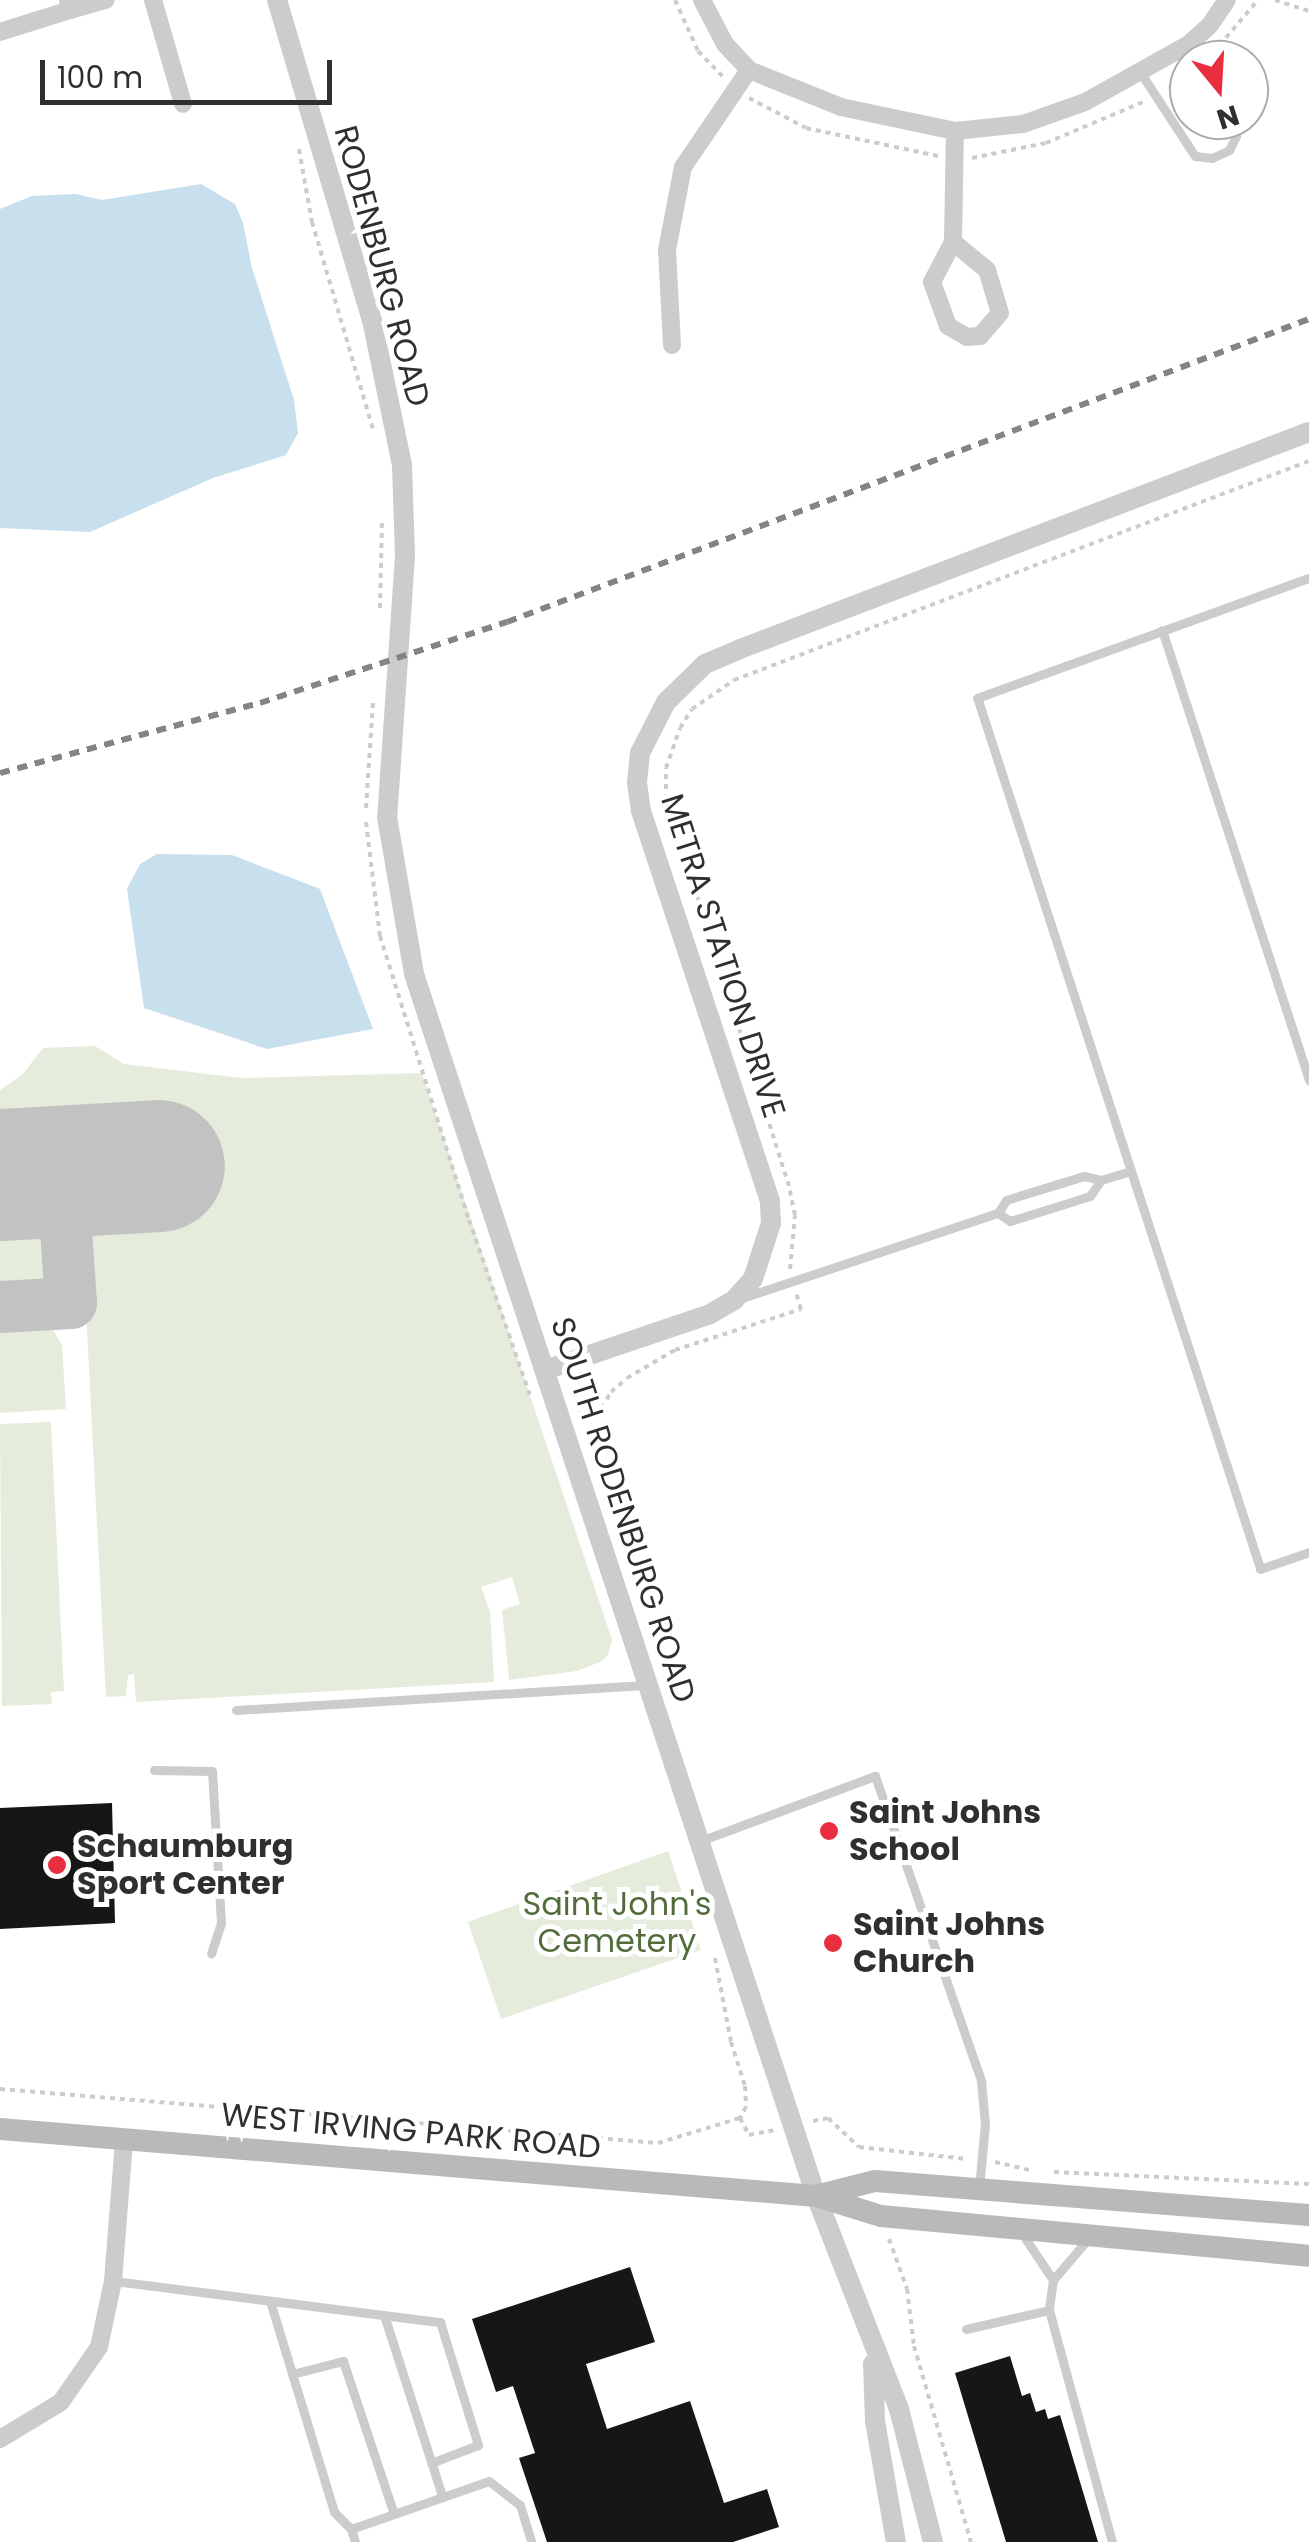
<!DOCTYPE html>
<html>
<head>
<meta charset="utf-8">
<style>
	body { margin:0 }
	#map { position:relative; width:1309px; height:2542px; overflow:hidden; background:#fff; font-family:Poppins,sans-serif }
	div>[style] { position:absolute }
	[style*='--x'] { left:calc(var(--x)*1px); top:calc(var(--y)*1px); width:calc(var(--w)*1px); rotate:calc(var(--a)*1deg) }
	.green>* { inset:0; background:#e5ecdc }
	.water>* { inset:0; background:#c8dfed }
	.taxiway>* { height:52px; margin:-26px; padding:0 26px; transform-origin:26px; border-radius:26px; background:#c2c2c2 }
	.runway>* { height:132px; margin:-66px; padding:0 66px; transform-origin:66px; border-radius:66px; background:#c2c2c2 }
	.building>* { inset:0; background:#161616 }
	.path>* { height:4px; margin-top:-2px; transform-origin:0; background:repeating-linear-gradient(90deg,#ccc 0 5px,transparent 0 10px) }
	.service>* { height:9px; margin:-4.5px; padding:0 4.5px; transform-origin:4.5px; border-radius:4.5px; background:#ccc }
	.minor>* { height:18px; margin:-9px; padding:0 9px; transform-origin:9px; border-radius:9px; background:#ccc }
	.tertiary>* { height:20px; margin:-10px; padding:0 10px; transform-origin:10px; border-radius:10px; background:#ccc }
	.secondary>* { height:22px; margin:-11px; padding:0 11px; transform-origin:11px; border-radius:11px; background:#b9b9b9 }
	.rail>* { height:6px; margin-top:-3px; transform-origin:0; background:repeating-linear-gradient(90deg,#848484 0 10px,transparent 0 18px) }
	.dots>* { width:28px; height:28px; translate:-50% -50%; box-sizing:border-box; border:5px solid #fff; border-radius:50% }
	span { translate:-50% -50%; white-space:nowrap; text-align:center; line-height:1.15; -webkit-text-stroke:10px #fff; paint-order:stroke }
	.street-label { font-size:32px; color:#2f2f2f }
	.poi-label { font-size:32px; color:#2f2f2f; font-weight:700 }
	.left { translate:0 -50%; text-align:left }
	.park-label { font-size:32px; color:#536c3b }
	.north { position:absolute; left:1169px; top:40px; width:100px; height:100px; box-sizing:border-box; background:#fff; border:2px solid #acacac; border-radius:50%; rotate:162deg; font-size:28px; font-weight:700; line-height:40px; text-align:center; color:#2f2f2f }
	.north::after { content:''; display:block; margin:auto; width:35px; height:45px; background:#e92e3f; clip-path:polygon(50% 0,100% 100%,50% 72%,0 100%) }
	.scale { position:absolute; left:40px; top:60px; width:292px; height:45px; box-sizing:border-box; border:5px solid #2f2f2f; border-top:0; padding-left:12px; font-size:30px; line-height:35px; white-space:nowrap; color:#2f2f2f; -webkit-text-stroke:8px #fff; paint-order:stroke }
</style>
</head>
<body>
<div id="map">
	<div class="green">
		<div style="clip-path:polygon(95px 1046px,124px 1064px,241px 1078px,422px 1073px,612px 1640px,608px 1655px,600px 1662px,577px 1671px,509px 1680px,502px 1610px,520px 1604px,512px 1577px,481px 1587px,490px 1611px,494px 1682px,136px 1702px,134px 1674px,128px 1675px,126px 1696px,106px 1697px,81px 1215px,170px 1210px,166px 1122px,0 1129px,0 1090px,22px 1075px,43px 1048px)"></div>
		<div style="clip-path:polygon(0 1220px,21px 1220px,49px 1247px,50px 1268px,38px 1286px,0 1289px)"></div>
		<div style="clip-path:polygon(49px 1323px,62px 1345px,66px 1409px,0 1413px,0 1324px)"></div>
		<div style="clip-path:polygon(51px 1422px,64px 1691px,51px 1692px,52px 1704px,2px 1706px,0 1424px)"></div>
		<div style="clip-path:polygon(668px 1851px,701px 1950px,501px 2019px,468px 1922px)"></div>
	</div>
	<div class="water">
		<div style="clip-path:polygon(201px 184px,235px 204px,243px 223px,252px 268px,294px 400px,298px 433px,286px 455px,213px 478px,90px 532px,0 528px,0 209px,32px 196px,76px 194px,102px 200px)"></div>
		<div style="clip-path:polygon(157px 854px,232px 855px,320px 889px,373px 1029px,267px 1049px,144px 1008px,127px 889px,140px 864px)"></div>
	</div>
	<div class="taxiway">
		<div style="--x:0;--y:1307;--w:71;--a:-3.2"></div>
		<div style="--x:71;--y:1303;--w:131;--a:-93.9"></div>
	</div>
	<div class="runway">
		<div style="--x:0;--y:1175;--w:159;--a:-3.2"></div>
	</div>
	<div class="building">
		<div style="clip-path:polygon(112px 1803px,115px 1923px,0 1929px,0 1808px)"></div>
		<div style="clip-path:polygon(630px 2267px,655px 2342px,586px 2364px,607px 2429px,690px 2401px,724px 2503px,767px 2489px,779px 2527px,733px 2542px,547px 2542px,519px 2458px,535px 2453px,513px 2386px,496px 2392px,472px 2319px)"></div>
		<div style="clip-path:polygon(1010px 2356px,1022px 2396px,1030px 2393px,1036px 2412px,1045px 2409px,1048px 2419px,1060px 2415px,1098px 2542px,1006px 2542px,955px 2373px)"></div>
	</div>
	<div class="path">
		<div style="--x:675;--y:0;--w:56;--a:65.7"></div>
		<div style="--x:698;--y:51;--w:35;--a:46"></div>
		<div style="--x:1275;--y:0;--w:36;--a:18"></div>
		<div style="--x:1213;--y:53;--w:70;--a:-49.7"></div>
		<div style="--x:1169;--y:88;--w:24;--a:-33"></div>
		<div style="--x:749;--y:98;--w:64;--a:27.8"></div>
		<div style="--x:806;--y:128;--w:135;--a:12"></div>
		<div style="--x:299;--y:149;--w:74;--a:79.9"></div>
		<div style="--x:312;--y:222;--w:216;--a:73.6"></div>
		<div style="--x:972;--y:158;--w:76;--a:-11.5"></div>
		<div style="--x:1046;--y:143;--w:105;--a:-22.9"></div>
		<div style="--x:380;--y:608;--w:85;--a:-88.7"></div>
		<div style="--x:366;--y:808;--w:105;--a:-86.2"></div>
		<div style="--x:366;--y:822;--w:115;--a:83"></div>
		<div style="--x:380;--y:936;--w:298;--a:72.6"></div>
		<div style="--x:469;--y:1220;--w:188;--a:70.8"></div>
		<div style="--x:790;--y:1269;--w:54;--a:-84.7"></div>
		<div style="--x:795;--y:1215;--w:30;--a:-102"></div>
		<div style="--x:789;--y:1186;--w:406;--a:-107.6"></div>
		<div style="--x:666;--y:799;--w:31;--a:-90"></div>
		<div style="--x:666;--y:768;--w:42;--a:-70.7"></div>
		<div style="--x:680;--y:728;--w:22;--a:-58"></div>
		<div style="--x:692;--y:709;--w:51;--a:-34.6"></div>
		<div style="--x:734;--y:680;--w:615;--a:-20.85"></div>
		<div style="--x:578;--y:1414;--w:25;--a:-14"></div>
		<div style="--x:602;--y:1408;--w:18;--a:-61"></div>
		<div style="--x:611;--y:1392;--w:21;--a:-41"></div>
		<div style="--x:627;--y:1378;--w:56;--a:-30.3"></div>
		<div style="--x:675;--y:1350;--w:133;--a:-18"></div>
		<div style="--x:801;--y:1309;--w:17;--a:-107"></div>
		<div style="--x:715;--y:1958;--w:86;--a:79.2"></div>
		<div style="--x:731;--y:2042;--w:46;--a:72.3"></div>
		<div style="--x:745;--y:2086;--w:21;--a:87"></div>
		<div style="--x:746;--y:2107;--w:13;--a:119"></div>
		<div style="--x:740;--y:2118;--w:19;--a:62"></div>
		<div style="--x:749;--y:2135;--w:25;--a:-11"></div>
		<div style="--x:0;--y:2089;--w:660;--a:4.69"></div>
		<div style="--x:658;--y:2143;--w:86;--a:-17"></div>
		<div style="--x:813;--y:2121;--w:15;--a:-11"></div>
		<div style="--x:828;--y:2118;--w:42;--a:43.1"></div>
		<div style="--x:859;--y:2147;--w:108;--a:6.4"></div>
		<div style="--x:995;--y:2162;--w:36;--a:13"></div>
		<div style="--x:1054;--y:2172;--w:255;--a:2.7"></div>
		<div style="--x:889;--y:2239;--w:53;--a:70.2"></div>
		<div style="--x:907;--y:2289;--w:57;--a:83"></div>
		<div style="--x:914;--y:2346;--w:204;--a:73.8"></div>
	</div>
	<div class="service">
		<div style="--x:1189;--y:44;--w:19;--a:55"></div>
		<div style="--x:1140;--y:72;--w:100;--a:56.8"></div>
		<div style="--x:1195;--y:156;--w:17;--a:7"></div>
		<div style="--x:1212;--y:158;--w:19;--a:-25"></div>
		<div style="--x:1229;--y:150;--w:16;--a:-63"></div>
		<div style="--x:1236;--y:136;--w:16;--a:-94"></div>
		<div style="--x:1162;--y:630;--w:474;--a:71.9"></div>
		<div style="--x:1131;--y:1171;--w:418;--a:72"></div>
		<div style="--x:1260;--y:1569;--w:52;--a:-19.1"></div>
		<div style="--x:1101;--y:1180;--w:31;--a:-17"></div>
		<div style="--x:1131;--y:1171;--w:497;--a:-108"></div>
		<div style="--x:977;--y:698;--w:353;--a:-19.9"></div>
		<div style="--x:742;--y:1298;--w:270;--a:-18.4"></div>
		<div style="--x:998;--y:1213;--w:15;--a:-58"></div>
		<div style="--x:1006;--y:1200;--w:82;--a:-17.1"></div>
		<div style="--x:1084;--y:1176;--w:17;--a:13"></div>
		<div style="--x:1101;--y:1180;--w:19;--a:125"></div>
		<div style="--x:1090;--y:1196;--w:84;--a:162.6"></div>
		<div style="--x:1010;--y:1221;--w:14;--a:-146"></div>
		<div style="--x:236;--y:1710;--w:413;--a:-3.5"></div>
		<div style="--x:154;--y:1770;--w:58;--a:1"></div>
		<div style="--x:212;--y:1771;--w:152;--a:86.6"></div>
		<div style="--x:221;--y:1923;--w:32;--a:108"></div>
		<div style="--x:700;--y:1841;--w:187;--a:-20.4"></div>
		<div style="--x:875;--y:1776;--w:323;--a:70.8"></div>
		<div style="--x:981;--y:2081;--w:43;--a:84.7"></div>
		<div style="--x:985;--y:2124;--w:64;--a:95.4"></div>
		<div style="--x:1021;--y:2232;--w:58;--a:56.3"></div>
		<div style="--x:1053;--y:2280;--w:52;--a:-49.6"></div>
		<div style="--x:1053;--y:2280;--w:30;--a:98"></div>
		<div style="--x:1049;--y:2310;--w:240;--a:74.8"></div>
		<div style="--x:114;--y:2281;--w:329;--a:7.2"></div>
		<div style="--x:440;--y:2322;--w:129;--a:72.8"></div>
		<div style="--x:478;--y:2445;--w:50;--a:159"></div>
		<div style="--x:270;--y:2301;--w:220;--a:73.1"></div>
		<div style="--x:334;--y:2512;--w:24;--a:45"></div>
		<div style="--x:351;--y:2529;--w:14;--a:73"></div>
		<div style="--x:384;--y:2315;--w:190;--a:72.2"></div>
		<div style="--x:966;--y:2329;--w:85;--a:-12.9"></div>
		<div style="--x:292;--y:2374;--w:53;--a:-14.3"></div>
		<div style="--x:343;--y:2361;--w:158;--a:71.6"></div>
		<div style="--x:351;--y:2529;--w:146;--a:-19.2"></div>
		<div style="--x:489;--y:2481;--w:39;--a:38"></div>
		<div style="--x:520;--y:2505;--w:39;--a:73"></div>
	</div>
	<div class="minor">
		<div style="--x:68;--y:0;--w:10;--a:79"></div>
		<div style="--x:70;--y:10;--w:37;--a:-16"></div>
		<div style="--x:153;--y:0;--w:108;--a:73.9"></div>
		<div style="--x:702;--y:0;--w:50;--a:62.4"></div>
		<div style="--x:725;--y:44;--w:35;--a:47"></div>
		<div style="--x:749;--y:70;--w:99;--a:21.9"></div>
		<div style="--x:841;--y:107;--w:116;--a:11.9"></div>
		<div style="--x:955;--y:131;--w:68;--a:-5.9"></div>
		<div style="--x:1023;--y:124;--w:66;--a:-19.5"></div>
		<div style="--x:1085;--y:102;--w:119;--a:-29.1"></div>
		<div style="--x:1189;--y:44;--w:28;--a:-42"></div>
		<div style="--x:1210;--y:25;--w:30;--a:-56"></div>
		<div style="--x:0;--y:32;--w:73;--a:-17.4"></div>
		<div style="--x:953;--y:242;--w:45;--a:117.7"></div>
		<div style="--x:932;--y:282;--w:47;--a:70"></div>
		<div style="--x:948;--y:326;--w:22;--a:30"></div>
		<div style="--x:967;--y:337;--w:13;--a:-4"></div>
		<div style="--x:980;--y:336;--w:30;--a:-49"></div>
		<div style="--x:1000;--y:313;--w:45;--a:-106.8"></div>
		<div style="--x:987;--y:270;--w:44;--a:-140.5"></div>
		<div style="--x:953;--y:242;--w:111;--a:-89"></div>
		<div style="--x:672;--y:345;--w:95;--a:-93"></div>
		<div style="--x:667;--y:250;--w:85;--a:-79.1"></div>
		<div style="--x:683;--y:167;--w:117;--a:-55.8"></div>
		<div style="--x:0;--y:2439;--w:71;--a:-31.2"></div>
		<div style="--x:61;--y:2402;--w:67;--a:-55.4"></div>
		<div style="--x:99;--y:2347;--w:67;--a:-78"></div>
		<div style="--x:113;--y:2281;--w:140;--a:-85.5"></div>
	</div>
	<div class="tertiary">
		<div style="--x:277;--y:0;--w:334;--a:73.5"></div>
		<div style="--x:372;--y:320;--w:148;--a:78.3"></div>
		<div style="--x:402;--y:465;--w:91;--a:88.1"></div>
		<div style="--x:405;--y:556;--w:262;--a:93.9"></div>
		<div style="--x:387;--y:817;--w:159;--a:80.2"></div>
		<div style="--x:414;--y:974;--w:1286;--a:71.79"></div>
		<div style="--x:816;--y:2196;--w:229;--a:68.7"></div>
		<div style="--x:899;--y:2409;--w:137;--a:75.7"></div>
		<div style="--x:545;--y:1370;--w:174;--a:-18.7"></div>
		<div style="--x:710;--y:1314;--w:28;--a:-30"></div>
		<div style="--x:734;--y:1300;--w:28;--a:-48"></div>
		<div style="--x:753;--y:1279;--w:59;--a:-72.2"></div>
		<div style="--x:771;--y:1223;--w:22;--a:-93"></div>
		<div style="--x:770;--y:1201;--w:411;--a:-108.3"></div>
		<div style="--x:641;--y:811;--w:29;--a:-98"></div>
		<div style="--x:637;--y:782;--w:29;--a:-84"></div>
		<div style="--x:640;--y:753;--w:57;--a:-63"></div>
		<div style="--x:666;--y:702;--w:54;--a:-44.3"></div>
		<div style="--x:705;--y:664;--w:38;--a:-23"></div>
		<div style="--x:740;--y:649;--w:609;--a:-20.88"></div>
		<div style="--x:873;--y:2364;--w:57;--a:88"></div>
		<div style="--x:875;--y:2421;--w:123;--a:80.2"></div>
	</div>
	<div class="secondary">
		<div style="--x:0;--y:2129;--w:819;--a:4.69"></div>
		<div style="--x:816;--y:2196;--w:68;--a:17.1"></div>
		<div style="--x:881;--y:2216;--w:430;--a:5.3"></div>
		<div style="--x:816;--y:2196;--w:61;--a:-14.3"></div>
		<div style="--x:875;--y:2181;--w:435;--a:4.5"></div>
	</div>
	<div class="rail">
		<div style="--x:0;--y:773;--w:269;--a:-15.1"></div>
		<div style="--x:260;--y:703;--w:260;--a:-18.2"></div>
		<div style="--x:507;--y:622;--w:857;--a:-20.7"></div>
	</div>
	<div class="dots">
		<div style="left:829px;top:1831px;background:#e92e3f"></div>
		<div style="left:57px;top:1865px;background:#e92e3f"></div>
		<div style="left:833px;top:1943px;background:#e92e3f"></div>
	</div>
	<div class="street-label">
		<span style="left:382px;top:266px;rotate:75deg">RODENBURG ROAD</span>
		<span style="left:723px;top:956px;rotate:72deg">METRA STATION DRIVE</span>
		<span style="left:623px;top:1510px;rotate:72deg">SOUTH RODENBURG ROAD</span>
		<span style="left:411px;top:2131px;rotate:5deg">WEST IRVING PARK ROAD</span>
	</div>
	<div class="poi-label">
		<span class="left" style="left:849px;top:1831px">Saint Johns<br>School</span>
		<span class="left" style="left:77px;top:1865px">Schaumburg<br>Sport Center</span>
		<span class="left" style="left:853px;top:1943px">Saint Johns<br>Church</span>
	</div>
	<div class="park-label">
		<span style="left:617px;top:1923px">Saint John's<br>Cemetery</span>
	</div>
	<div class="north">N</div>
	<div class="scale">100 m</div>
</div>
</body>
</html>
